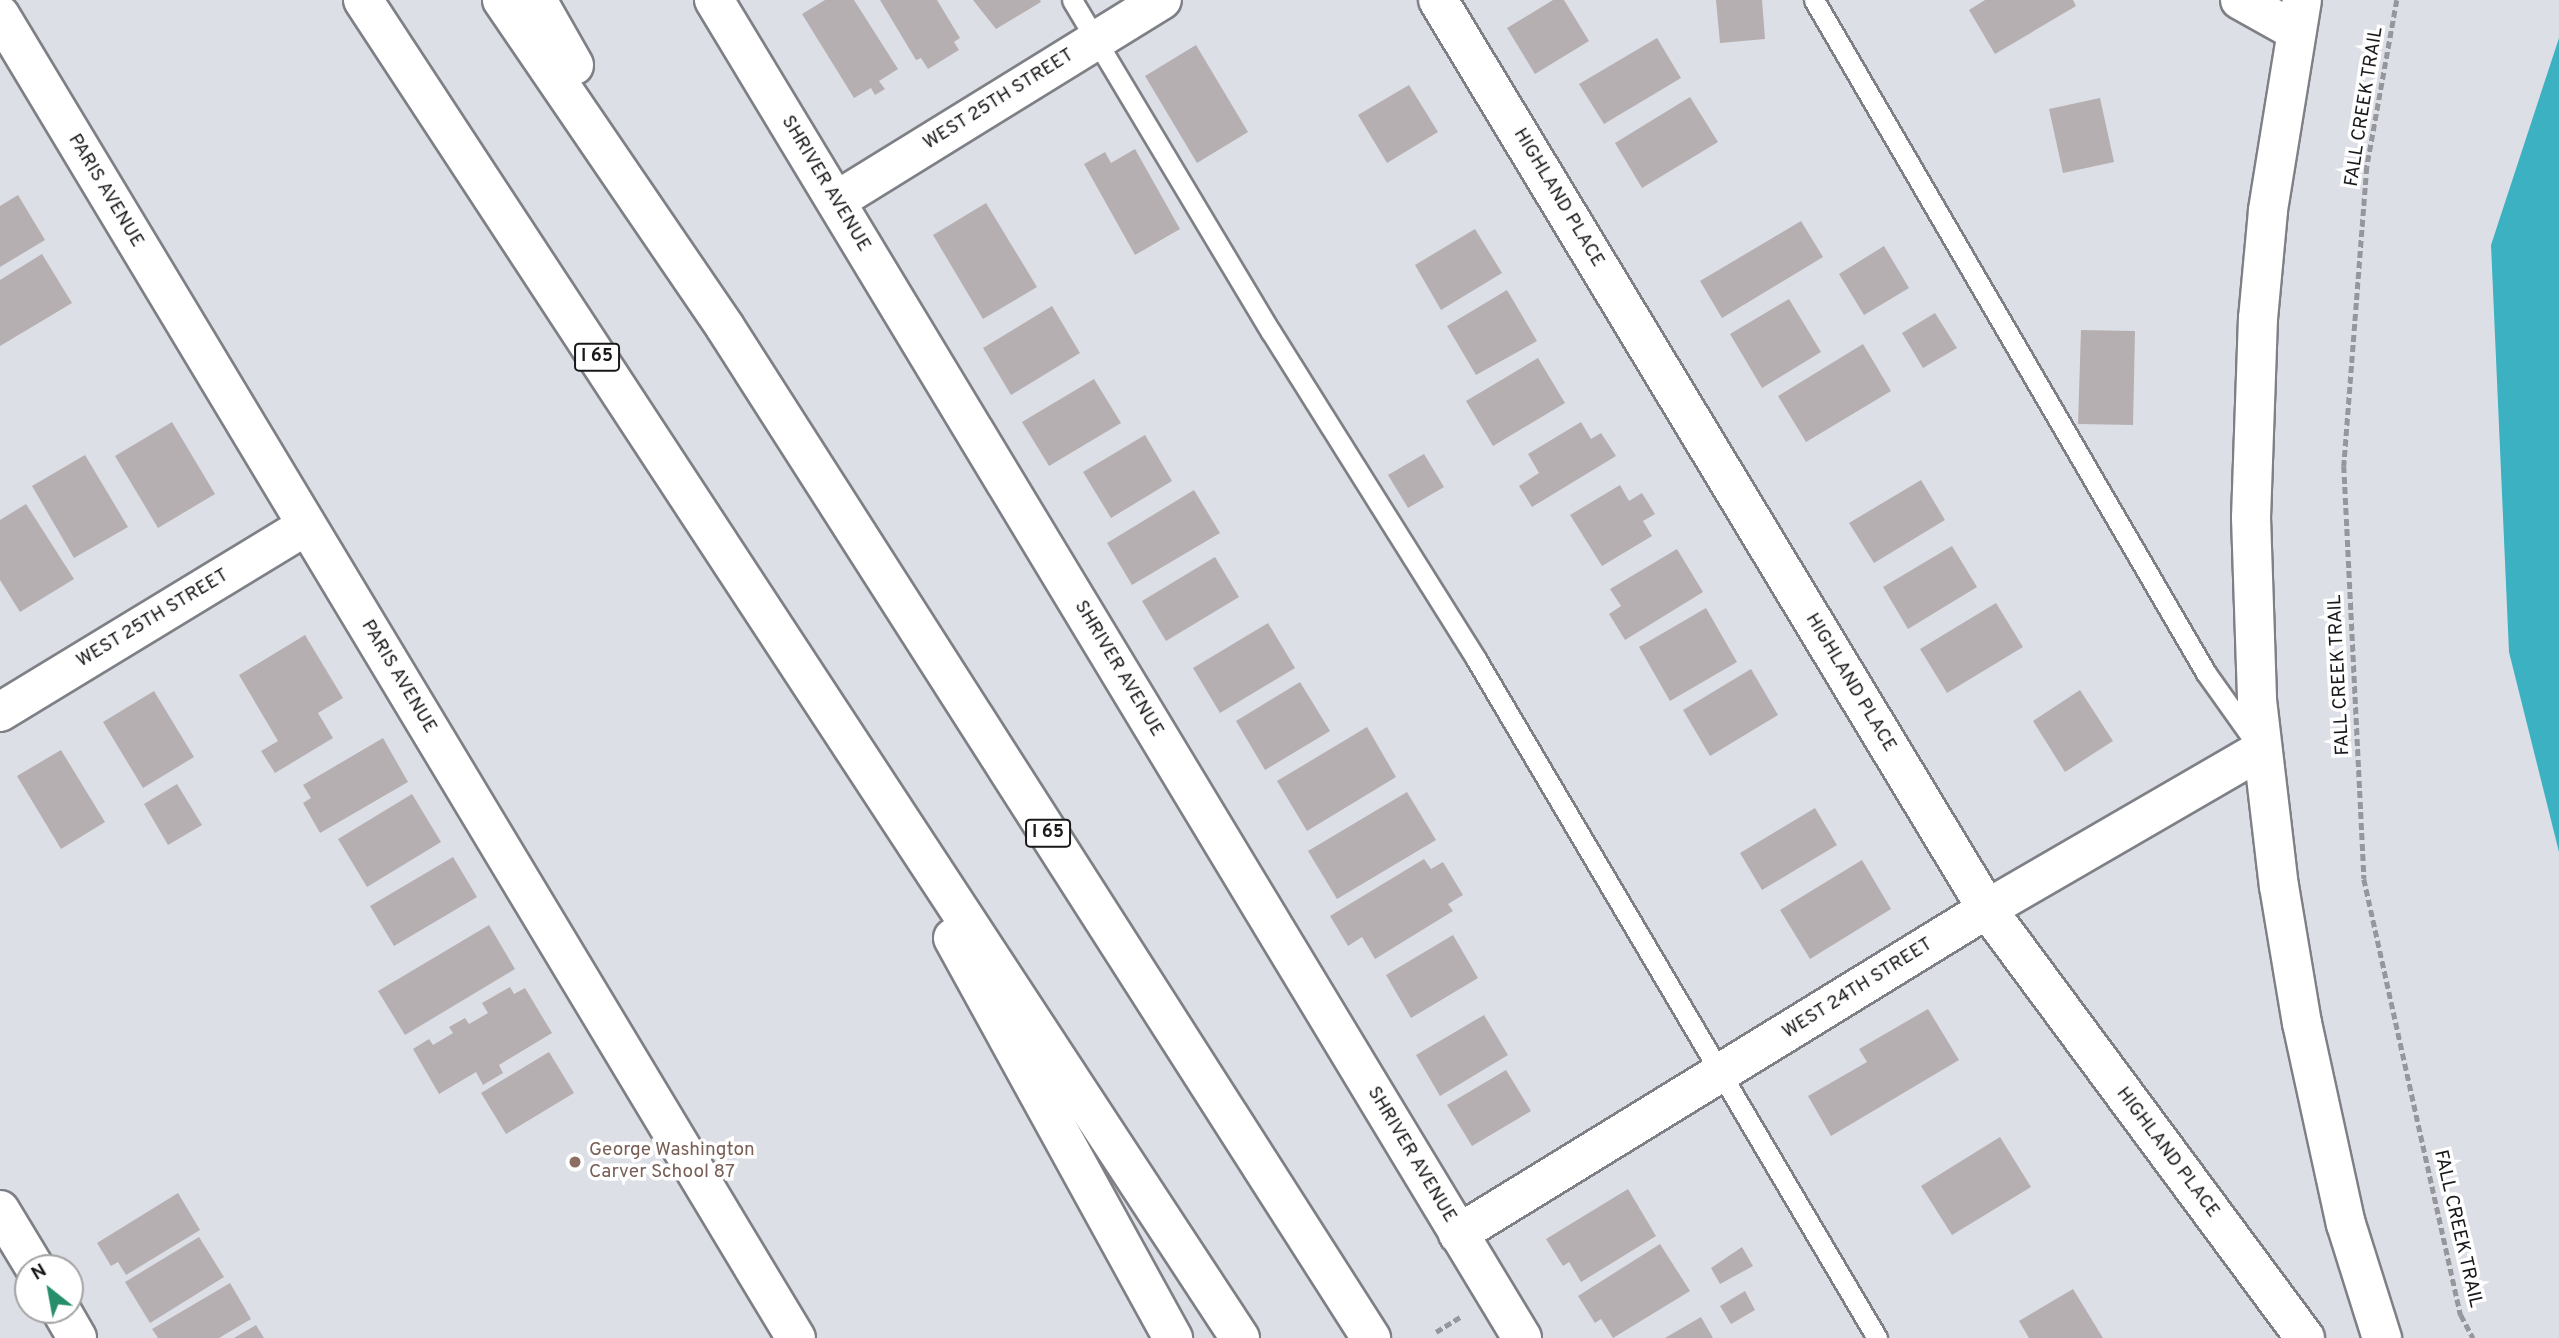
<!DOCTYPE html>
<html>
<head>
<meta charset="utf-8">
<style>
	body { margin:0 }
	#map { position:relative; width:2559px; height:1338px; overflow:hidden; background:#dddfe6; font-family:Overpass,sans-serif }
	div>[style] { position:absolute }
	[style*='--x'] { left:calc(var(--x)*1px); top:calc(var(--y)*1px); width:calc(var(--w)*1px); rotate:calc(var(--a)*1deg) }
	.water>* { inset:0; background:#3bb1c1 }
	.building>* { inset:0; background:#b6afb1 }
	.path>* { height:4.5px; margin-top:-2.25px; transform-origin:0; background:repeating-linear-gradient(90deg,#95979c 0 7px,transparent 0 10.5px) }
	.roads { filter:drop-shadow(2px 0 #7e8086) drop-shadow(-2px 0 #7e8086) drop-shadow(0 2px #7e8086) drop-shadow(0 -2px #7e8086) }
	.lane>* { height:19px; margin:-9.5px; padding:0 9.5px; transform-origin:9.5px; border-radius:9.5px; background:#fff }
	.street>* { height:38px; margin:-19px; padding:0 19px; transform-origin:19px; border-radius:19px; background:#fff }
	.secondary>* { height:38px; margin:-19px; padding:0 19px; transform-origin:19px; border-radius:19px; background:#fff }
	.highway>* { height:38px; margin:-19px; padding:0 19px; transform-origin:19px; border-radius:19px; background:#fff }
	.dots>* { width:19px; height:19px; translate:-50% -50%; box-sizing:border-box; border:4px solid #fff; border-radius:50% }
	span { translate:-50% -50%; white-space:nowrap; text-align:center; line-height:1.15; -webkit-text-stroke:7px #fff; paint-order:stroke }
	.shield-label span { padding:2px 5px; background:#fff; border:2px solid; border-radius:5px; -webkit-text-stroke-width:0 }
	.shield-label { font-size:18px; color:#18181b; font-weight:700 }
	.street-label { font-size:19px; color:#18181b }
	.education-label { font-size:19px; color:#785e54 }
	.left { translate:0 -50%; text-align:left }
	.north { position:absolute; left:14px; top:1254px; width:70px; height:70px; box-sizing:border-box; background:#fff; border:2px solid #a3a3a4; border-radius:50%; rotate:329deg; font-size:19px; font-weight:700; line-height:28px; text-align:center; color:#18181b }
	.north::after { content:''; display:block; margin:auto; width:24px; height:32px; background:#278e6b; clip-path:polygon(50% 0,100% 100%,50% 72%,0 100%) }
</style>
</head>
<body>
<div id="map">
	<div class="water">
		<div style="clip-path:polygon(2559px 38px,2559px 852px,2509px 652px,2491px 245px)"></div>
	</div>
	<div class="building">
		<div style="clip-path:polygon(825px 0,854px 0,898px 69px,879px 81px,885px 89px,875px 95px,871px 88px,854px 98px,802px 14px)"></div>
		<div style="clip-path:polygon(880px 0,937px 0,960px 38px,954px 42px,959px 50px,928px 69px,921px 58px,916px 60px)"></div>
		<div style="clip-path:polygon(973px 0,1040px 0,1041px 2px,996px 29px)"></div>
		<div style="clip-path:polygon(1553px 0,1564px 0,1589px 41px,1535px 74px,1507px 28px)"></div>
		<div style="clip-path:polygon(1716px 0,1762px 0,1765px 39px,1720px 43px)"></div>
		<div style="clip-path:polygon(1985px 0,2073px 0,2076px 6px,1995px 54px,1969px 10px)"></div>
		<div style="clip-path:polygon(1657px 38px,1681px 78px,1604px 124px,1579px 84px)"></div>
		<div style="clip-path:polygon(1196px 45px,1248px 132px,1197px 163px,1145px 76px)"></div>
		<div style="clip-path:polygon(1409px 85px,1438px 132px,1387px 163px,1358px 115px)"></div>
		<div style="clip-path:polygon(1690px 97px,1718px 142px,1642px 188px,1615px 143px)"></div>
		<div style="clip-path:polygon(2100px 98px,2114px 162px,2063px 173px,2049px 109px)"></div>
		<div style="clip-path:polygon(1135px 149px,1180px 229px,1135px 255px,1084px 164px,1105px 152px,1111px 163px)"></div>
		<div style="clip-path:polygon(18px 195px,45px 240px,0 267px,0 206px)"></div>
		<div style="clip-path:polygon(986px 203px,1037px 287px,983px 319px,933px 235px)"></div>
		<div style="clip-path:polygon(1801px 221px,1823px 257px,1722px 318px,1700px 281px)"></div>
		<div style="clip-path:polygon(1475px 229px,1502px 273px,1441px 310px,1415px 265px)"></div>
		<div style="clip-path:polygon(1884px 246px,1909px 288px,1864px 315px,1839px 274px)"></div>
		<div style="clip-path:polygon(42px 254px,72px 303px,0 346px,0 280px)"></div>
		<div style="clip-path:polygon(1507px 290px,1537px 341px,1476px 375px,1447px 326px)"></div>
		<div style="clip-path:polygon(1789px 299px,1821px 352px,1762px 388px,1730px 334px)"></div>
		<div style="clip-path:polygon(1052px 306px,1080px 353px,1011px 395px,983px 348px)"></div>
		<div style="clip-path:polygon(1935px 313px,1957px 348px,1923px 368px,1902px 333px)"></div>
		<div style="clip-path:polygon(2081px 330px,2135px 331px,2133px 425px,2078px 424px)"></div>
		<div style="clip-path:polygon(1863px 344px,1891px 391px,1806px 442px,1778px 396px)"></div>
		<div style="clip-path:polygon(1538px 358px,1565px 403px,1493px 446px,1466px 401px)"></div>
		<div style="clip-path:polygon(1094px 379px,1121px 423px,1049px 466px,1022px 422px)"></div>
		<div style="clip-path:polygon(172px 422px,215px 494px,158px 528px,115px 456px)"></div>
		<div style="clip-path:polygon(1581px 422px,1591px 439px,1601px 433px,1616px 456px,1532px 507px,1519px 486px,1539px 473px,1528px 454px)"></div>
		<div style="clip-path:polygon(1145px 435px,1172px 481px,1111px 518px,1083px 472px)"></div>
		<div style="clip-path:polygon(1424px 454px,1444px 487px,1408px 508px,1388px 475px)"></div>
		<div style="clip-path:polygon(85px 455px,128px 527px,74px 558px,32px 486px)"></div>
		<div style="clip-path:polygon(1921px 480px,1945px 520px,1874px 563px,1849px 523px)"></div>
		<div style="clip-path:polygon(1620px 485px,1629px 501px,1642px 493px,1655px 514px,1643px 521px,1652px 536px,1602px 566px,1570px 515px)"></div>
		<div style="clip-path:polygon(1194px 490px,1220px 533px,1132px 585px,1107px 543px)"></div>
		<div style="clip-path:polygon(26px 504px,74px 579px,20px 612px,0 580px,0 520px)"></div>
		<div style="clip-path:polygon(1952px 546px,1977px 587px,1908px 629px,1883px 587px)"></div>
		<div style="clip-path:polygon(1677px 549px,1703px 592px,1625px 640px,1609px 614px,1621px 606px,1610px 589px)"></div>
		<div style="clip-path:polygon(1215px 557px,1239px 597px,1166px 641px,1142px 601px)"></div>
		<div style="clip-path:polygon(1996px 603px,2023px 647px,1947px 693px,1920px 649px)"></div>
		<div style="clip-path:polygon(1706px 608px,1737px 662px,1670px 701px,1639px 647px)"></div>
		<div style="clip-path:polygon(1268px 623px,1295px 668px,1220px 713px,1193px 668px)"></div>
		<div style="clip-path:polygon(305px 635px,343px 698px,318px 713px,333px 738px,275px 773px,261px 751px,278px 741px,239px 675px)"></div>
		<div style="clip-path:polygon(1751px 669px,1778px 715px,1710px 756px,1683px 710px)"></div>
		<div style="clip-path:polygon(1300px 682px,1330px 731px,1265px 770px,1236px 721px)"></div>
		<div style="clip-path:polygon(2080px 690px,2113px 741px,2065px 772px,2033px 721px)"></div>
		<div style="clip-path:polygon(154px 691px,194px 757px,143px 788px,103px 722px)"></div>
		<div style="clip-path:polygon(1367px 727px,1396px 777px,1307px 831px,1277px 781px)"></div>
		<div style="clip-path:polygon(383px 738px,408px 782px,320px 833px,303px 803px,311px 798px,303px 785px)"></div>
		<div style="clip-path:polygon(61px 750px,105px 822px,61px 849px,17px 776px)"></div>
		<div style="clip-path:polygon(177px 784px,202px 825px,168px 845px,144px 804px)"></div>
		<div style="clip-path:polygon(1407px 792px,1436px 840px,1337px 899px,1308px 851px)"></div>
		<div style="clip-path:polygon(412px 794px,441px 842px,367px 887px,338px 839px)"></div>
		<div style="clip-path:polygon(1815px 808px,1837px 845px,1762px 890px,1740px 853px)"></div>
		<div style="clip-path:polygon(453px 857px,477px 897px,394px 946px,370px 906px)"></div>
		<div style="clip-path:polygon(1424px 859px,1431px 869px,1443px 862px,1463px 895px,1448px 904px,1453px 911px,1375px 959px,1362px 937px,1348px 946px,1330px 916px)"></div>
		<div style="clip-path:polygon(1862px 860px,1891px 909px,1810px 959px,1780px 910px)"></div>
		<div style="clip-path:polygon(489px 925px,515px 969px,405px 1035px,378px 991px)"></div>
		<div style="clip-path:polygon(1453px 935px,1478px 978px,1411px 1018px,1386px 975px)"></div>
		<div style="clip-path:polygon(510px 987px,514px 994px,525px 988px,552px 1033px,499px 1065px,503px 1073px,483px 1085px,476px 1072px,439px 1094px,413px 1049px,429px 1039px,433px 1045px,453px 1033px,449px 1027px,465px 1018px,469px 1024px,488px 1013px,482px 1003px)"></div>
		<div style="clip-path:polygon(1928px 1009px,1959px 1060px,1831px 1136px,1808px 1096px,1867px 1062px,1859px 1049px)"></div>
		<div style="clip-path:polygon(1484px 1015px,1508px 1055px,1440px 1096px,1416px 1055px)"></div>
		<div style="clip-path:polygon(549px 1052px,574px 1093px,506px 1134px,481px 1093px)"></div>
		<div style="clip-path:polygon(1506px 1070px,1531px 1111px,1472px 1146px,1447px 1105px)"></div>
		<div style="clip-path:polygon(2000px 1137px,2031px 1187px,1952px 1235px,1921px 1186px)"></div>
		<div style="clip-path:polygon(1628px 1189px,1656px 1236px,1581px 1282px,1569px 1262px,1563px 1266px,1546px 1239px)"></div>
		<div style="clip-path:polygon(178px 1193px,200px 1230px,126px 1275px,118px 1262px,111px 1266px,97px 1243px)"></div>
		<div style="clip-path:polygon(199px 1237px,224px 1277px,150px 1323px,125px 1282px)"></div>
		<div style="clip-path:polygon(1660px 1244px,1690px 1291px,1613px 1338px,1601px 1319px,1595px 1323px,1578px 1296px)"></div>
		<div style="clip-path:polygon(1742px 1247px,1753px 1266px,1720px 1284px,1711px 1268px)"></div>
		<div style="clip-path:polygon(230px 1283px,251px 1319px,219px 1338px,158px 1338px,152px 1329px)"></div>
		<div style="clip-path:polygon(2073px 1289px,2103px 1338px,2029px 1338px,2019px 1321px)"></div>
		<div style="clip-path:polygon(1745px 1291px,1755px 1310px,1731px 1324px,1720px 1306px)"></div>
		<div style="clip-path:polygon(1701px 1317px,1713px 1338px,1665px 1338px)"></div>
		<div style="clip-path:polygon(256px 1325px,264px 1338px,234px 1338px)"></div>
	</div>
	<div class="path">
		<div style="--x:2397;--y:0;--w:170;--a:100.2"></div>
		<div style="--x:2367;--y:167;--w:300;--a:94.4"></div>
		<div style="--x:2344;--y:466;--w:413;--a:87.2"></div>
		<div style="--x:2364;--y:879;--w:447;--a:77.5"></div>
		<div style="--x:2461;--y:1315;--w:26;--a:62"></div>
		<div style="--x:1436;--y:1332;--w:31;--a:-32"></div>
	</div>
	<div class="roads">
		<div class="lane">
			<div style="--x:1072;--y:0;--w:387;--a:59.1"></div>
			<div style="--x:1271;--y:332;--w:386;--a:57.9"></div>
			<div style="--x:1476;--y:659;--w:789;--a:59.43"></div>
			<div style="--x:1814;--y:0;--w:779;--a:59.78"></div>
			<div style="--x:2206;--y:673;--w:85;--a:54.6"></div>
		</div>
		<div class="street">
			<div style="--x:714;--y:0;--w:1563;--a:58.87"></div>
			<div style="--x:0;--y:15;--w:1544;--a:58.97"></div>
			<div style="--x:836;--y:201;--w:383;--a:-31.7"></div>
			<div style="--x:0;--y:712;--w:358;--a:-31.3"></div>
			<div style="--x:0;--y:1210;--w:68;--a:58.9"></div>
			<div style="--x:1458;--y:1234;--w:621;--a:-31.57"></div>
			<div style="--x:1987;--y:909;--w:317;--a:-30.1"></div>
			<div style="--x:61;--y:1310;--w:32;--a:60"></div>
		</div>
		<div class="secondary">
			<div style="--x:1438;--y:0;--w:1062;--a:58.87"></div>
			<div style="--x:1987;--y:909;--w:534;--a:53.45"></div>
			<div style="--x:2240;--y:0;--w:62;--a:29.1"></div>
			<div style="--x:2302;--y:0;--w:214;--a:99.2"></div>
			<div style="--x:2268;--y:211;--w:107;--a:95.3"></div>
			<div style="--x:2258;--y:318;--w:199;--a:92"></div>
			<div style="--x:2251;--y:517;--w:183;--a:88.1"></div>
			<div style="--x:2257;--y:700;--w:187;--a:83.3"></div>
			<div style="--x:2279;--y:886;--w:139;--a:80.5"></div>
			<div style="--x:2302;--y:1023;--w:206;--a:77.7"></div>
			<div style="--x:2346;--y:1224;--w:120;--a:72.5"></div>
		</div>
		<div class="highway">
			<div style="--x:363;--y:0;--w:1600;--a:56.76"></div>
			<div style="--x:502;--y:0;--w:396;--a:55.7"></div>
			<div style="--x:725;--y:327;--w:1200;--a:57.42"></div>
			<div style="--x:537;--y:0;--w:75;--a:60.4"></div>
			<div style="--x:953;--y:938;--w:457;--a:61.2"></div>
		</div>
	</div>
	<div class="dots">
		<div style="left:575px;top:1162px;background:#8d6e63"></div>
	</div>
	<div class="shield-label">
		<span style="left:597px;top:357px">I 65</span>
		<span style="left:1048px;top:833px">I 65</span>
	</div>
	<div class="street-label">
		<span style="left:999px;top:100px;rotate:-32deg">WEST 25TH STREET</span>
		<span style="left:2365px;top:107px;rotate:-81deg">FALL CREEK TRAIL</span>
		<span style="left:825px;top:184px;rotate:59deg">SHRIVER AVENUE</span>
		<span style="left:105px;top:191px;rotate:59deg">PARIS AVENUE</span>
		<span style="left:1558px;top:198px;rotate:59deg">HIGHLAND PLACE</span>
		<span style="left:153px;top:619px;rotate:-31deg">WEST 25TH STREET</span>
		<span style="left:1118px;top:669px;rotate:59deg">SHRIVER AVENUE</span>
		<span style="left:2340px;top:675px;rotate:-93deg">FALL CREEK TRAIL</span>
		<span style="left:398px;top:677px;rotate:59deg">PARIS AVENUE</span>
		<span style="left:1850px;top:683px;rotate:59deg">HIGHLAND PLACE</span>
		<span style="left:1858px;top:989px;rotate:-32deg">WEST 24TH STREET</span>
		<span style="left:2167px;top:1153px;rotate:53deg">HIGHLAND PLACE</span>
		<span style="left:1411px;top:1155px;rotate:59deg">SHRIVER AVENUE</span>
		<span style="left:2457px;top:1229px;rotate:77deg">FALL CREEK TRAIL</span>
	</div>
	<div class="education-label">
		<span class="left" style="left:589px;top:1162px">George Washington<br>Carver School 87</span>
	</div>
	<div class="north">N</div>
</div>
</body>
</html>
